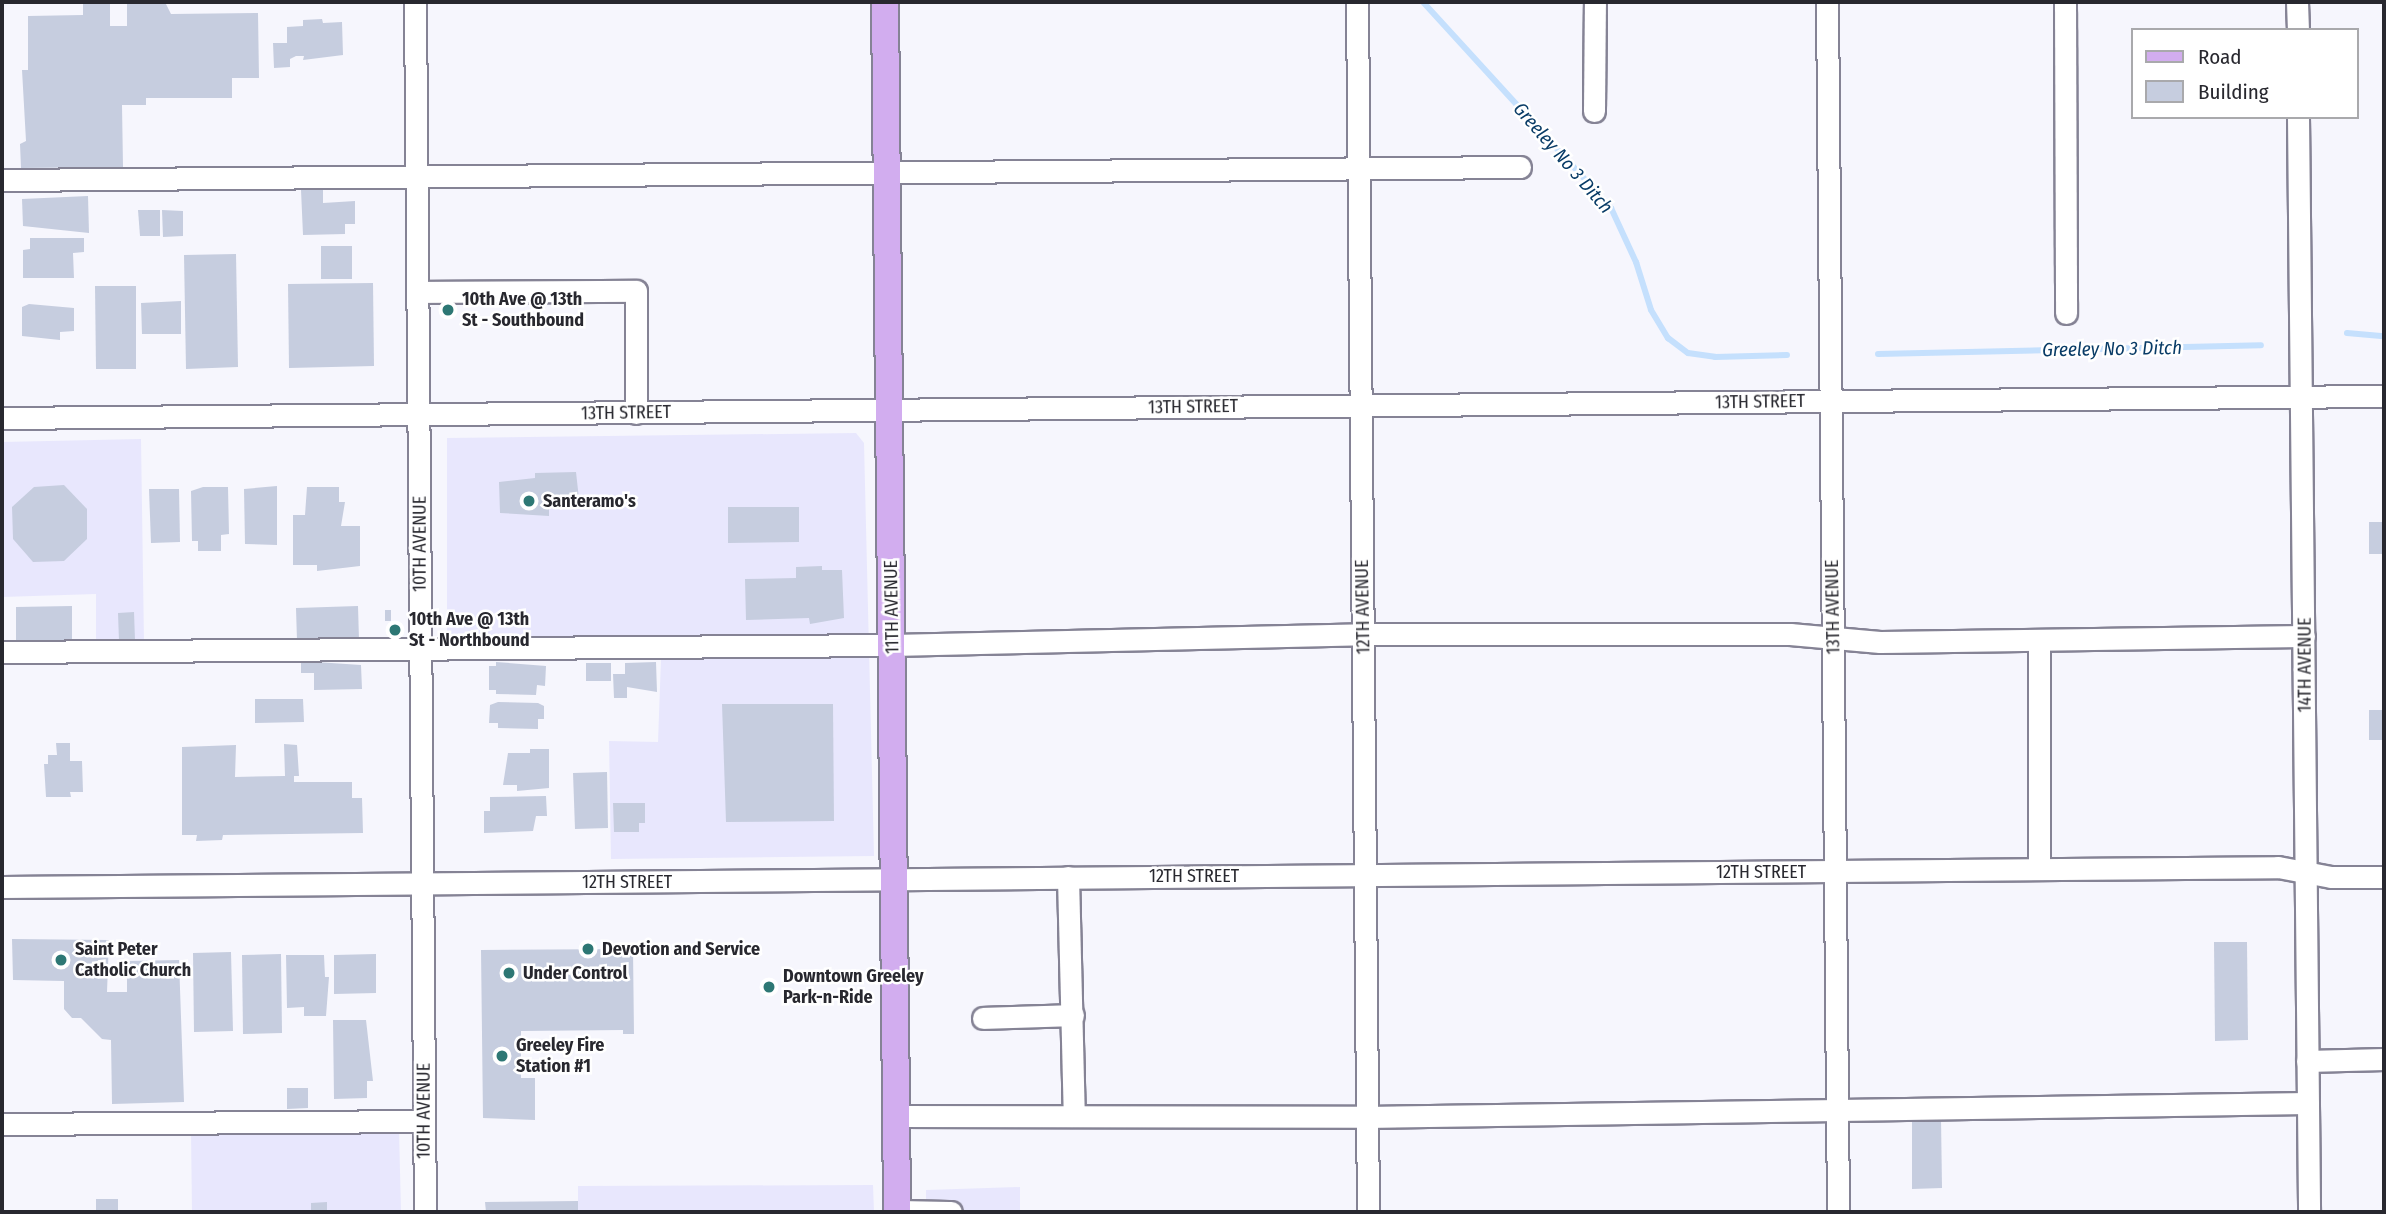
<!DOCTYPE html>
<html>
<head>
<meta charset="utf-8">
<style>
	body { margin:0 }
	#map { position:relative; width:2386px; height:1214px; overflow:hidden; background:#f6f6fd; font-family:"Fira Sans Condensed",sans-serif }
	div>[style] { position:absolute }
	[style*='--x'] { left:calc(var(--x)*1px); top:calc(var(--y)*1px); width:calc(var(--w)*1px); rotate:calc(var(--a)*1deg) }
	.built>* { inset:0; background:#e8e7fd }
	.stream>* { height:6px; margin:-3px; padding:0 3px; transform-origin:3px; border-radius:3px; background:#c5e0fd }
	.building>* { inset:0; background:#c6cddf }
	.roads { filter:drop-shadow(2px 0 #858395) drop-shadow(-2px 0 #858395) drop-shadow(0 2px #858395) drop-shadow(0 -2px #858395) }
	.minor>* { height:21px; margin:-10.5px; padding:0 10.5px; transform-origin:10.5px; border-radius:10.5px; background:#fff }
	.major>* { height:26px; margin:-13px; padding:0 13px; transform-origin:13px; border-radius:13px; background:#d2adef }
	.dots>* { width:19px; height:19px; translate:-50% -50%; box-sizing:border-box; border:4px solid #fff; border-radius:50% }
	span { translate:-50% -50%; white-space:nowrap; text-align:center; line-height:1.15; -webkit-text-stroke:5px #fff; paint-order:stroke }
	.poi-label { font-size:18px; color:#28282f; font-weight:700 }
	.left { translate:0 -50%; text-align:left }
	.street-label { font-size:18px; color:#28282f }
	.water-label { font-size:19px; color:#083b66; font-style:italic }
	.frame { position:absolute; inset:0; border:4px solid #28282f; pointer-events:none }
	.legend { position:absolute; left:2131px; top:28px; width:228px; height:91px; box-sizing:border-box; background:#fff; border:2px solid #a9a9ac; margin:0; padding:9px 12px; list-style:none; font-size:21px; color:#28282f }
	.legend li { display:flex; align-items:center; gap:14px; height:35px }
	.legend b { width:35px; border:2px solid #a9a9ac }
</style>
</head>
<body>
<div id="map">
	<div class="built">
		<div style="clip-path:polygon(856px 433px,864px 443px,874px 856px,611px 859px,609px 741px,658px 742px,661px 659px,447px 656px,447px 438px)"></div>
		<div style="clip-path:polygon(141px 439px,144px 642px,96px 644px,96px 594px,2px 597px,2px 442px)"></div>
		<div style="clip-path:polygon(399px 1130px,401px 1212px,192px 1212px,191px 1132px)"></div>
		<div style="clip-path:polygon(873px 1185px,874px 1212px,578px 1212px,578px 1186px)"></div>
		<div style="clip-path:polygon(1020px 1187px,1020px 1212px,926px 1212px,926px 1190px)"></div>
	</div>
	<div class="stream">
		<div style="--x:1423;--y:2;--w:279;--a:47.6"></div>
		<div style="--x:1611;--y:208;--w:60;--a:65.2"></div>
		<div style="--x:1636;--y:262;--w:50;--a:72.6"></div>
		<div style="--x:1651;--y:310;--w:33;--a:59"></div>
		<div style="--x:1668;--y:338;--w:25;--a:37"></div>
		<div style="--x:1688;--y:353;--w:27;--a:8"></div>
		<div style="--x:1715;--y:357;--w:72;--a:-1.6"></div>
		<div style="--x:2347;--y:333;--w:37;--a:5"></div>
		<div style="--x:1878;--y:354;--w:383;--a:-1.3"></div>
	</div>
	<div class="building">
		<div style="clip-path:polygon(147px 2px,165px 2px,171px 14px,258px 13px,259px 78px,232px 78px,232px 98px,146px 98px,146px 105px,122px 105px,123px 167px,21px 168px,20px 144px,26px 141px,22px 70px,28px 70px,28px 16px,83px 15px,83px 4px,110px 4px,110px 26px,127px 26px,127px 4px)"></div>
		<div style="clip-path:polygon(322px 19px,323px 23px,342px 22px,343px 55px,303px 60px,304px 56px,296px 56px,290px 59px,290px 67px,274px 68px,273px 43px,287px 43px,287px 27px,303px 26px,303px 20px)"></div>
		<div style="clip-path:polygon(323px 189px,323px 203px,355px 201px,355px 224px,345px 224px,345px 234px,303px 235px,301px 190px)"></div>
		<div style="clip-path:polygon(88px 196px,89px 233px,23px 226px,22px 199px)"></div>
		<div style="clip-path:polygon(138px 210px,160px 210px,160px 236px,140px 236px)"></div>
		<div style="clip-path:polygon(162px 210px,183px 211px,183px 236px,163px 237px)"></div>
		<div style="clip-path:polygon(30px 238px,84px 238px,84px 252px,73px 253px,74px 278px,23px 278px,23px 250px,30px 249px)"></div>
		<div style="clip-path:polygon(321px 246px,352px 246px,352px 279px,321px 279px)"></div>
		<div style="clip-path:polygon(236px 254px,238px 367px,186px 369px,184px 255px)"></div>
		<div style="clip-path:polygon(373px 283px,374px 366px,289px 368px,288px 284px)"></div>
		<div style="clip-path:polygon(95px 286px,136px 286px,136px 369px,96px 369px)"></div>
		<div style="clip-path:polygon(181px 301px,181px 334px,142px 334px,141px 303px)"></div>
		<div style="clip-path:polygon(29px 304px,74px 308px,74px 331px,60px 332px,60px 340px,22px 336px,22px 307px)"></div>
		<div style="clip-path:polygon(576px 472px,579px 499px,575px 499px,575px 508px,549px 508px,549px 516px,500px 513px,499px 482px,535px 478px,535px 473px)"></div>
		<div style="clip-path:polygon(64px 485px,87px 509px,87px 539px,64px 561px,33px 562px,13px 539px,12px 507px,34px 487px)"></div>
		<div style="clip-path:polygon(277px 486px,277px 545px,245px 544px,244px 489px)"></div>
		<div style="clip-path:polygon(203px 487px,228px 487px,229px 534px,221px 535px,221px 551px,198px 551px,198px 541px,192px 541px,191px 491px)"></div>
		<div style="clip-path:polygon(307px 487px,339px 487px,339px 502px,345px 502px,341px 526px,360px 526px,360px 566px,317px 571px,317px 565px,293px 565px,293px 515px,305px 515px)"></div>
		<div style="clip-path:polygon(149px 489px,179px 489px,180px 542px,151px 543px)"></div>
		<div style="clip-path:polygon(728px 507px,799px 507px,799px 542px,728px 543px)"></div>
		<div style="clip-path:polygon(2369px 522px,2384px 522px,2384px 554px,2369px 554px)"></div>
		<div style="clip-path:polygon(822px 566px,822px 570px,842px 570px,844px 618px,810px 624px,809px 618px,746px 620px,745px 579px,796px 578px,796px 567px)"></div>
		<div style="clip-path:polygon(72px 606px,72px 642px,16px 643px,16px 607px)"></div>
		<div style="clip-path:polygon(358px 606px,359px 640px,297px 641px,296px 608px)"></div>
		<div style="clip-path:polygon(385px 610px,391px 610px,391px 621px,385px 621px)"></div>
		<div style="clip-path:polygon(134px 612px,135px 640px,119px 641px,118px 613px)"></div>
		<div style="clip-path:polygon(301px 661px,361px 665px,362px 689px,314px 690px,314px 673px,301px 673px)"></div>
		<div style="clip-path:polygon(496px 662px,546px 666px,545px 686px,537px 685px,536px 695px,496px 694px,496px 690px,489px 690px,489px 666px,496px 666px)"></div>
		<div style="clip-path:polygon(656px 662px,657px 692px,627px 687px,627px 698px,614px 698px,613px 674px,625px 674px,625px 663px)"></div>
		<div style="clip-path:polygon(586px 663px,611px 663px,611px 681px,586px 681px)"></div>
		<div style="clip-path:polygon(255px 699px,303px 699px,304px 722px,255px 723px)"></div>
		<div style="clip-path:polygon(498px 702px,538px 703px,544px 706px,544px 719px,538px 719px,538px 729px,498px 728px,498px 723px,489px 723px,490px 705px)"></div>
		<div style="clip-path:polygon(722px 704px,833px 704px,834px 821px,726px 822px)"></div>
		<div style="clip-path:polygon(2369px 710px,2384px 710px,2384px 740px,2369px 740px)"></div>
		<div style="clip-path:polygon(56px 743px,70px 743px,70px 761px,82px 761px,83px 792px,70px 792px,71px 797px,46px 797px,44px 764px,48px 764px,48px 755px,57px 755px)"></div>
		<div style="clip-path:polygon(284px 744px,297px 745px,299px 776px,294px 776px,294px 782px,352px 782px,352px 798px,362px 798px,363px 833px,223px 835px,222px 840px,196px 841px,197px 835px,182px 835px,182px 747px,236px 745px,235px 777px,285px 776px)"></div>
		<div style="clip-path:polygon(530px 749px,549px 749px,549px 788px,517px 791px,517px 785px,503px 785px,508px 753px,530px 753px)"></div>
		<div style="clip-path:polygon(607px 772px,608px 828px,575px 829px,573px 773px)"></div>
		<div style="clip-path:polygon(546px 796px,547px 816px,536px 816px,533px 831px,484px 833px,484px 811px,490px 811px,490px 797px)"></div>
		<div style="clip-path:polygon(613px 803px,645px 803px,645px 823px,639px 823px,639px 832px,614px 832px)"></div>
		<div style="clip-path:polygon(12px 939px,109px 940px,107px 992px,127px 992px,127px 961px,179px 960px,184px 1102px,112px 1104px,111px 1040px,102px 1039px,81px 1018px,72px 1018px,64px 1009px,64px 981px,13px 980px)"></div>
		<div style="clip-path:polygon(2214px 942px,2247px 942px,2248px 1040px,2215px 1041px)"></div>
		<div style="clip-path:polygon(633px 949px,634px 1034px,623px 1034px,623px 1030px,521px 1031px,521px 1078px,535px 1078px,535px 1120px,483px 1118px,481px 950px)"></div>
		<div style="clip-path:polygon(231px 952px,233px 1031px,194px 1032px,193px 953px)"></div>
		<div style="clip-path:polygon(281px 954px,282px 1033px,243px 1034px,242px 955px)"></div>
		<div style="clip-path:polygon(376px 954px,376px 993px,334px 994px,334px 955px)"></div>
		<div style="clip-path:polygon(286px 955px,324px 955px,325px 977px,329px 977px,326px 1016px,304px 1016px,304px 1007px,287px 1008px)"></div>
		<div style="clip-path:polygon(333px 1020px,366px 1020px,373px 1081px,367px 1081px,367px 1098px,334px 1099px)"></div>
		<div style="clip-path:polygon(287px 1088px,308px 1088px,308px 1108px,287px 1109px)"></div>
		<div style="clip-path:polygon(1912px 1118px,1941px 1118px,1942px 1188px,1912px 1189px)"></div>
		<div style="clip-path:polygon(96px 1199px,118px 1199px,118px 1212px,96px 1212px)"></div>
		<div style="clip-path:polygon(578px 1201px,578px 1212px,486px 1212px,485px 1202px)"></div>
		<div style="clip-path:polygon(327px 1202px,327px 1212px,311px 1212px,311px 1203px)"></div>
		<div style="clip-path:polygon(615px 1210px,643px 1210px,643px 1212px,615px 1212px)"></div>
	</div>
	<div class="roads">
		<div class="minor">
			<div style="--x:415;--y:2;--w:1210;--a:89.53"></div>
			<div style="--x:1357;--y:2;--w:1210;--a:89.48"></div>
			<div style="--x:1827;--y:2;--w:1210;--a:89.48"></div>
			<div style="--x:2065;--y:2;--w:311;--a:89.8"></div>
			<div style="--x:2297;--y:2;--w:28;--a:88"></div>
			<div style="--x:1594;--y:111;--w:109;--a:-89.5"></div>
			<div style="--x:2298;--y:117;--w:1095;--a:89.42"></div>
			<div style="--x:2;--y:180;--w:1518;--a:-0.49"></div>
			<div style="--x:417;--y:292;--w:219;--a:-0.3"></div>
			<div style="--x:636;--y:291;--w:122;--a:90"></div>
			<div style="--x:2;--y:418;--w:2382;--a:-0.53"></div>
			<div style="--x:2039;--y:640;--w:229;--a:90"></div>
			<div style="--x:2;--y:652;--w:890;--a:-0.45"></div>
			<div style="--x:892;--y:645;--w:471;--a:-1.3"></div>
			<div style="--x:1363;--y:634;--w:427;--a:0"></div>
			<div style="--x:1790;--y:634;--w:90;--a:5.1"></div>
			<div style="--x:1880;--y:642;--w:424;--a:-0.8"></div>
			<div style="--x:1068;--y:877;--w:239;--a:88.6"></div>
			<div style="--x:2;--y:887;--w:2276;--a:-0.5"></div>
			<div style="--x:2278;--y:867;--w:54;--a:10.7"></div>
			<div style="--x:2331;--y:877;--w:53;--a:0"></div>
			<div style="--x:983;--y:1018;--w:90;--a:-1.9"></div>
			<div style="--x:2307;--y:1061;--w:77;--a:-1.5"></div>
			<div style="--x:896;--y:1116;--w:470;--a:0.1"></div>
			<div style="--x:1366;--y:1117;--w:942;--a:-0.85"></div>
			<div style="--x:2;--y:1124;--w:422;--a:-0.4"></div>
			<div style="--x:897;--y:1211;--w:54;--a:1.1"></div>
		</div>
		<div class="major">
			<div style="--x:885;--y:2;--w:1210;--a:89.43"></div>
		</div>
	</div>
	<div class="dots">
		<div style="left:448px;top:310px;background:#2d7774"></div>
		<div style="left:529px;top:501px;background:#2d7774"></div>
		<div style="left:395px;top:630px;background:#2d7774"></div>
		<div style="left:588px;top:949px;background:#2d7774"></div>
		<div style="left:61px;top:960px;background:#2d7774"></div>
		<div style="left:509px;top:973px;background:#2d7774"></div>
		<div style="left:769px;top:987px;background:#2d7774"></div>
		<div style="left:502px;top:1056px;background:#2d7774"></div>
	</div>
	<div class="poi-label">
		<span class="left" style="left:462px;top:310px">10th Ave @ 13th<br>St - Southbound</span>
		<span class="left" style="left:543px;top:501px">Santeramo's</span>
		<span class="left" style="left:409px;top:630px">10th Ave @ 13th<br>St - Northbound</span>
		<span class="left" style="left:602px;top:949px">Devotion and Service</span>
		<span class="left" style="left:75px;top:960px">Saint Peter<br>Catholic Church</span>
		<span class="left" style="left:523px;top:973px">Under Control</span>
		<span class="left" style="left:783px;top:987px">Downtown Greeley<br>Park-n-Ride</span>
		<span class="left" style="left:516px;top:1056px">Greeley Fire<br>Station #1</span>
	</div>
	<div class="street-label">
		<span style="left:1760px;top:402px;rotate:-1deg">13TH STREET</span>
		<span style="left:1193px;top:407px;rotate:-1deg">13TH STREET</span>
		<span style="left:626px;top:413px;rotate:-1deg">13TH STREET</span>
		<span style="left:420px;top:544px;rotate:-90deg">10TH AVENUE</span>
		<span style="left:892px;top:607px;rotate:-91deg">11TH AVENUE</span>
		<span style="left:1363px;top:607px;rotate:-91deg">12TH AVENUE</span>
		<span style="left:1833px;top:607px;rotate:-91deg">13TH AVENUE</span>
		<span style="left:2305px;top:665px;rotate:-90deg">14TH AVENUE</span>
		<span style="left:1761px;top:872px">12TH STREET</span>
		<span style="left:1194px;top:876px">12TH STREET</span>
		<span style="left:627px;top:882px">12TH STREET</span>
		<span style="left:424px;top:1111px;rotate:-90deg">10TH AVENUE</span>
	</div>
	<div class="water-label">
		<span style="left:1563px;top:158px;rotate:49deg">Greeley No 3 Ditch</span>
		<span style="left:2112px;top:349px;rotate:-1deg">Greeley No 3 Ditch</span>
	</div>
	<div class="frame"></div>
	<ul class="legend">
	<li><b style="height:9px;background:#d2adef"></b>Road</li>
	<li><b style="height:19px;background:#c6cddf"></b>Building</li>
	</ul>
</div>
</body>
</html>
